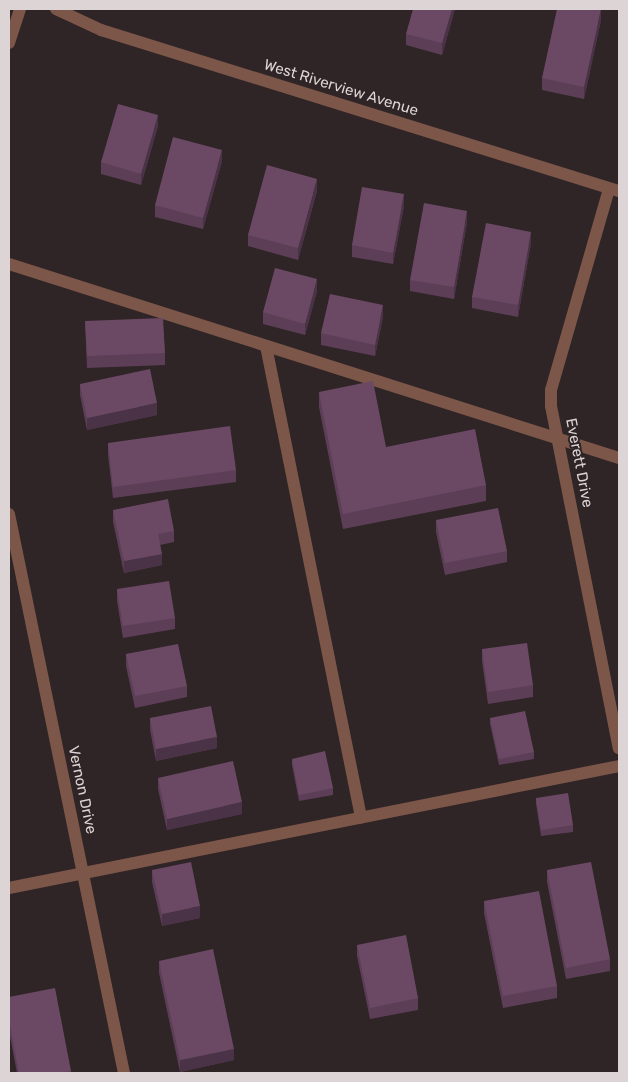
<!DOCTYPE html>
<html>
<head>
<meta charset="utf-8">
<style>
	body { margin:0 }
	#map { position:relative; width:628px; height:1082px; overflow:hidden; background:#2f2426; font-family:Rubik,sans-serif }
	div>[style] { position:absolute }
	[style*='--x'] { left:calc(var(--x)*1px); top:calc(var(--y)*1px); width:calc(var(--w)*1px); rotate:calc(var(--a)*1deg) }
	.service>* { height:12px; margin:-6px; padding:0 6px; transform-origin:6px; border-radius:6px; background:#7c5749 }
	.minor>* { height:12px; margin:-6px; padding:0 6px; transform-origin:6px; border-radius:6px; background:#7c5749 }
	.tertiary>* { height:12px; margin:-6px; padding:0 6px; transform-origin:6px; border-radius:6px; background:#7c5749 }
	.wall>* { inset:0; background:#5c3f57 }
	.shaded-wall>* { inset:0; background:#4b3347 }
	.building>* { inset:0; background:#6b4965 }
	span { translate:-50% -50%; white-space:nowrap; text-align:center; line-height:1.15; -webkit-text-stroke:4px #2f2426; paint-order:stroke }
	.street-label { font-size:15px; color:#dcd4d5 }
	.frame { position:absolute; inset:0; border:10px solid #dcd4d5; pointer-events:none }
</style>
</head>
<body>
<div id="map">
	<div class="service">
		<div style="--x:9;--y:264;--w:640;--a:17.64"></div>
		<div style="--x:266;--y:346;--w:481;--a:78.6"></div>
		<div style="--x:9;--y:888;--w:622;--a:-11.31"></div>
	</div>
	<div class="minor">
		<div style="--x:9;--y:43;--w:36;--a:-72"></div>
		<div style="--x:609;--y:189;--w:209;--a:106.1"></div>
		<div style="--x:551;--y:390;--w:16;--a:90"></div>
		<div style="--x:551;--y:406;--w:349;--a:78.8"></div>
		<div style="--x:9;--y:514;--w:571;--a:78.38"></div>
	</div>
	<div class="tertiary">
		<div style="--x:56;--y:9;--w:50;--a:25"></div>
		<div style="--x:101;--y:30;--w:542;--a:17.27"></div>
	</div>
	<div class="wall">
		<div style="clip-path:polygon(455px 9px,442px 55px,406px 45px,406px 34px)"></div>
		<div style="clip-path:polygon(601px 20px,584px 99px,542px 90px,542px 78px)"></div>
		<div style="clip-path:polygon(158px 126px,141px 185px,101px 174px,101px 162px)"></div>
		<div style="clip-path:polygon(222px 161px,203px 229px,155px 217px,155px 205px)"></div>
		<div style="clip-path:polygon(317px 191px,298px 260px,248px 246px,248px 235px)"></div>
		<div style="clip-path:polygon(404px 206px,393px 264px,352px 257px,352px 245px)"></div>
		<div style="clip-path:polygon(467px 222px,454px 299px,410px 291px,410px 280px)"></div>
		<div style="clip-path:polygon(531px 243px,518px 317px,472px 308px,472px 297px)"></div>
		<div style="clip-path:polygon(317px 291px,305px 335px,263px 324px,263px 312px)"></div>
		<div style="clip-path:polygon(383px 317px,375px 356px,321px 345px,321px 333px)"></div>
		<div style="clip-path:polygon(85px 321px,165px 353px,165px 365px,87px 368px)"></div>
		<div style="clip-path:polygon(80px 384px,157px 415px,87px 430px,80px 395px)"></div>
		<div style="clip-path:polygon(319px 392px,386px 447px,486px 485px,486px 501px,343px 529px,319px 407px)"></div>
		<div style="clip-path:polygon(108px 443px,236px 470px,236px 482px,113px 498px,108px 455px)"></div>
		<div style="clip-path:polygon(113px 510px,174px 531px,174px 542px,160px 545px,162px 565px,124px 573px,113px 522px)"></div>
		<div style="clip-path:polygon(436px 520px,507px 551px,507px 562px,445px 575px,436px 532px)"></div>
		<div style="clip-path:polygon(117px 589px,175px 618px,175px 629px,123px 638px,117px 601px)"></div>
		<div style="clip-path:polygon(482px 649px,533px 685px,533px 697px,488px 704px,482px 661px)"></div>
		<div style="clip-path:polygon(126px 654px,187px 686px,187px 697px,135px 708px,126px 666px)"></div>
		<div style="clip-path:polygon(150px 718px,217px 748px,156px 761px,150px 730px)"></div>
		<div style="clip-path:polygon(490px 718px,534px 752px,534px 759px,499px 765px,490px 724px)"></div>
		<div style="clip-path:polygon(292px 759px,333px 788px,333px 795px,299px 801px,292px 765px)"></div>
		<div style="clip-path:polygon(158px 778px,242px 814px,167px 830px,158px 789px)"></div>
		<div style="clip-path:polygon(536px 798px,573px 825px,573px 832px,541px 836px,536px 804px)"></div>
		<div style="clip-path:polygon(152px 870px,200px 918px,162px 926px,152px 882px)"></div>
		<div style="clip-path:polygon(547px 870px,610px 959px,610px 971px,566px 979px,547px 882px)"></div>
		<div style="clip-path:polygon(484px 901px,557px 986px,557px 998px,503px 1008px,484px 913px)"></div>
		<div style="clip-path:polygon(357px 945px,418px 998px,418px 1010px,370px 1019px,357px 956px)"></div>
		<div style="clip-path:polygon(159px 961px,234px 1060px,180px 1072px,159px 973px)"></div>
		<div style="clip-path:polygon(9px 997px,71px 1071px,71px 1073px,17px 1073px,9px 1031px)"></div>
	</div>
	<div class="shaded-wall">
		<div style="clip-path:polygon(452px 9px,455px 9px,442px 55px,442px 43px)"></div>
		<div style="clip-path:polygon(601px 9px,601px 20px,584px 99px,584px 87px)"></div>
		<div style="clip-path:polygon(158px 115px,158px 126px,141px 185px,141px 174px)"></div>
		<div style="clip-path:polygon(222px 150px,222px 161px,203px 229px,203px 218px)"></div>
		<div style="clip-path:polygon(317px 179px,317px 191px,298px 260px,298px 248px)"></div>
		<div style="clip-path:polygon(404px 194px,404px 206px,393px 264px,393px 253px)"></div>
		<div style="clip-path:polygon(467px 211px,467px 222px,454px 299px,454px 287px)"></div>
		<div style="clip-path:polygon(531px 232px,531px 243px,518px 317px,518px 305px)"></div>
		<div style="clip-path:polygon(317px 279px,317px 291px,305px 335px,305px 324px)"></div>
		<div style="clip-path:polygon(383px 305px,383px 317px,375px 356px,375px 345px)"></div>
		<div style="clip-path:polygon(157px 403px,157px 415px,87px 430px,87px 418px)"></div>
		<div style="clip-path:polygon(162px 554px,162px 565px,124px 573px,124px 561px)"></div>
		<div style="clip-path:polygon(217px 737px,217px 748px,156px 761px,156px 749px)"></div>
		<div style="clip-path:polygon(242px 802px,242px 814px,167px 830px,167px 819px)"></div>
		<div style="clip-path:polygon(200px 906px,200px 918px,162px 926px,162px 914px)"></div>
		<div style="clip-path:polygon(234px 1049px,234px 1060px,180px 1072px,180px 1060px)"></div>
	</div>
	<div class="building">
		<div style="clip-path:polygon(413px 9px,452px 9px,442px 43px,406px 34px)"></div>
		<div style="clip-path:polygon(557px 9px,601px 9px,584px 87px,542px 78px)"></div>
		<div style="clip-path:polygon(118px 104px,158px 115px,141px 174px,101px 162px)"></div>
		<div style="clip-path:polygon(173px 137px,222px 150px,203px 218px,155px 205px)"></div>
		<div style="clip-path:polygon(267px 165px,317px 179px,298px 248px,248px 235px)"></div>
		<div style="clip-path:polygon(362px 187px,404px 194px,393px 253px,352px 245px)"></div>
		<div style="clip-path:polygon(424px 203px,467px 211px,454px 287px,410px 280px)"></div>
		<div style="clip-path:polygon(486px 223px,531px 232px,518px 305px,472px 297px)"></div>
		<div style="clip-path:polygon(275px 268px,317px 279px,305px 324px,263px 312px)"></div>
		<div style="clip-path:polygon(330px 294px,383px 305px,375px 345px,321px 333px)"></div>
		<div style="clip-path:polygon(163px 318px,165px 353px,87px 356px,85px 321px)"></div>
		<div style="clip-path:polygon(150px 369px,157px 403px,87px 418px,80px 384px)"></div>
		<div style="clip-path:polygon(373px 381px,386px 447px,475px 429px,486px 485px,343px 514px,319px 392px)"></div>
		<div style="clip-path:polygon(230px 426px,236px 470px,113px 487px,108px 443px)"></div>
		<div style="clip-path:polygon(168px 499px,174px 531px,158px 534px,162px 554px,124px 561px,113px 510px)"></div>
		<div style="clip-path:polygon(498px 508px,507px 551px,445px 563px,436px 520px)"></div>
		<div style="clip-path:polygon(169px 581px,175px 618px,123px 626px,117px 589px)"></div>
		<div style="clip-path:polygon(527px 643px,533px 685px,488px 692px,482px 649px)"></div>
		<div style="clip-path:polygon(178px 644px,187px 686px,135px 696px,126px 654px)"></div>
		<div style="clip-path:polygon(211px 706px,217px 737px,156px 749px,150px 718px)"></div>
		<div style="clip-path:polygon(525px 711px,534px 752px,499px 759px,490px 718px)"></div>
		<div style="clip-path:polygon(325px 751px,333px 788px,299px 795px,292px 759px)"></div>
		<div style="clip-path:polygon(233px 761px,242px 802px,167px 819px,158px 778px)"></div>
		<div style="clip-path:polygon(568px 793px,573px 825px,541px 830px,536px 798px)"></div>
		<div style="clip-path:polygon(191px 862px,200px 906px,162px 914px,152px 870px)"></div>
		<div style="clip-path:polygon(591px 862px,610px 959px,566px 968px,547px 870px)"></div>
		<div style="clip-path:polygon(539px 891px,557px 986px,503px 996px,484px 901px)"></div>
		<div style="clip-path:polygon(406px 935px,418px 998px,370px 1008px,357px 945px)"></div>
		<div style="clip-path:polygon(213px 949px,234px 1049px,180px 1060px,159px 961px)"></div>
		<div style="clip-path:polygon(55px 988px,71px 1071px,57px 1073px,19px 1073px,9px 1020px,9px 997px)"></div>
	</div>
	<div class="street-label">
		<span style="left:341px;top:88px;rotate:17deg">West Riverview Avenue</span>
		<span style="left:579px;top:463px;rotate:79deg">Everett Drive</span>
		<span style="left:82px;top:790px;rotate:78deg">Vernon Drive</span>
	</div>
	<div class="frame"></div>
</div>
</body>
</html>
